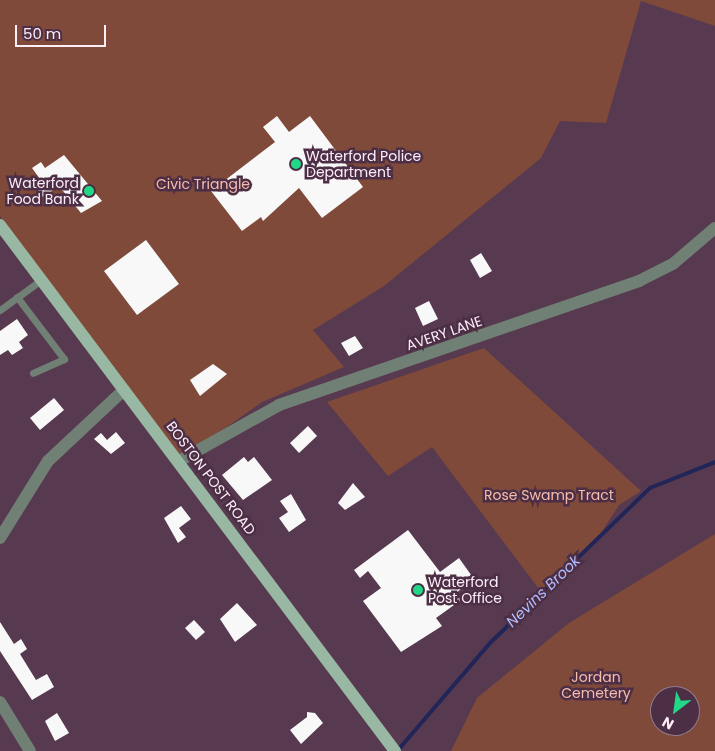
<!DOCTYPE html>
<html>
<head>
<meta charset="utf-8">
<style>
	body { margin:0 }
	#map { position:relative; width:715px; height:751px; overflow:hidden; background:#583a50; font-family:Poppins,sans-serif }
	div>[style] { position:absolute }
	[style*='--x'] { left:calc(var(--x)*1px); top:calc(var(--y)*1px); width:calc(var(--w)*1px); rotate:calc(var(--a)*1deg) }
	.green>* { inset:0; background:#7f4a3a }
	.stream>* { height:4px; margin:-2px; padding:0 2px; transform-origin:2px; border-radius:2px; background:#222557 }
	.building>* { inset:0; background:#f8f8f8 }
	.service>* { height:7px; margin:-3.5px; padding:0 3.5px; transform-origin:3.5px; border-radius:3.5px; background:#708075 }
	.minor>* { height:12px; margin:-6px; padding:0 6px; transform-origin:6px; border-radius:6px; background:#708075 }
	.tertiary>* { height:12px; margin:-6px; padding:0 6px; transform-origin:6px; border-radius:6px; background:#708075 }
	.primary>* { height:12px; margin:-6px; padding:0 6px; transform-origin:6px; border-radius:6px; background:#98b8a3 }
	.dots>* { width:14px; height:14px; translate:-50% -50%; box-sizing:border-box; border:2px solid #4d2f45; border-radius:50% }
	span { translate:-50% -50%; white-space:nowrap; text-align:center; line-height:1.15; -webkit-text-stroke:5px #4d2f45; paint-order:stroke }
	.poi-label { font-size:14px; color:#fdeef8 }
	.left { translate:0 -50%; text-align:left }
	.right { translate:-100% -50%; text-align:right }
	.park-label { font-size:14px; color:#f6bcab }
	.street-label { font-size:14px; color:#fdeef8 }
	.water-label { font-size:15px; color:#b1bcfe; font-style:italic }
	.north { position:absolute; left:650px; top:686px; width:50px; height:50px; box-sizing:border-box; background:#4d2f45; border:1px solid #937b8d; border-radius:50%; rotate:210deg; font-size:14px; font-weight:700; line-height:20px; text-align:center; color:#fdeef8 }
	.north::after { content:''; display:block; margin:auto; width:18px; height:22px; background:#21d887; clip-path:polygon(50% 0,100% 100%,50% 72%,0 100%) }
	.scale { position:absolute; left:15px; top:25px; width:91px; height:22px; box-sizing:border-box; border:2px solid #fdeef8; border-top:0; padding-left:6px; font-size:15px; line-height:18px; white-space:nowrap; color:#fdeef8; -webkit-text-stroke:4px #4d2f45; paint-order:stroke }
</style>
</head>
<body>
<div id="map">
	<div class="green">
		<div style="clip-path:polygon(0 0,715px 0,715px 26px,641px 1px,606px 123px,560px 121px,541px 158px,384px 286px,313px 330px,344px 367px,262px 402px,179px 461px,0 216px)"></div>
		<div style="clip-path:polygon(484px 348px,641px 491px,619px 505px,599px 536px,542px 593px,432px 447px,388px 476px,327px 402px)"></div>
		<div style="clip-path:polygon(evenodd,715px 534px,715px 751px,451px 751px,477px 698px,569px 623px,715px 534px,660px 696px,690px 696px,690px 726px,660px 726px,660px 696px)"></div>
	</div>
	<div class="stream">
		<div style="--x:398;--y:750;--w:141;--a:-49.3"></div>
		<div style="--x:490;--y:643;--w:223;--a:-44.1"></div>
		<div style="--x:650;--y:488;--w:70;--a:-21.8"></div>
	</div>
	<div class="building">
		<div style="clip-path:polygon(277px 116px,289px 132px,310px 116px,363px 187px,322px 218px,299px 188px,263px 221px,261px 217px,242px 231px,211px 191px,275px 142px,263px 127px)"></div>
		<div style="clip-path:polygon(64px 155px,102px 201px,81px 213px,59px 186px,43px 197px,33px 184px,40px 179px,32px 168px,41px 162px,45px 168px)"></div>
		<div style="clip-path:polygon(146px 240px,179px 284px,137px 315px,104px 271px)"></div>
		<div style="clip-path:polygon(481px 253px,492px 271px,480px 278px,470px 260px)"></div>
		<div style="clip-path:polygon(429px 301px,438px 319px,423px 326px,415px 308px)"></div>
		<div style="clip-path:polygon(17px 319px,28px 335px,19px 342px,23px 348px,12px 355px,8px 350px,0 355px,0 331px)"></div>
		<div style="clip-path:polygon(355px 336px,363px 348px,349px 356px,341px 343px)"></div>
		<div style="clip-path:polygon(213px 364px,227px 374px,200px 396px,190px 380px)"></div>
		<div style="clip-path:polygon(54px 398px,64px 410px,40px 430px,30px 418px)"></div>
		<div style="clip-path:polygon(308px 426px,317px 436px,299px 453px,290px 443px)"></div>
		<div style="clip-path:polygon(116px 432px,125px 443px,111px 454px,94px 439px,101px 433px,107px 440px)"></div>
		<div style="clip-path:polygon(244px 457px,248px 462px,254px 457px,272px 480px,243px 500px,222px 475px)"></div>
		<div style="clip-path:polygon(353px 483px,365px 497px,345px 510px,338px 503px)"></div>
		<div style="clip-path:polygon(291px 494px,306px 520px,289px 532px,279px 518px,288px 512px,280px 501px)"></div>
		<div style="clip-path:polygon(181px 506px,191px 519px,179px 528px,186px 537px,178px 543px,164px 518px)"></div>
		<div style="clip-path:polygon(408px 530px,440px 572px,459px 558px,474px 579px,456px 593px,461px 600px,436px 618px,442px 626px,401px 652px,363px 601px,381px 588px,368px 571px,360px 578px,354px 570px)"></div>
		<div style="clip-path:polygon(237px 603px,257px 625px,235px 642px,220px 619px)"></div>
		<div style="clip-path:polygon(194px 620px,205px 632px,196px 640px,185px 628px)"></div>
		<div style="clip-path:polygon(0 622px,14px 644px,21px 639px,27px 649px,20px 654px,36px 680px,47px 674px,54px 687px,32px 700px,0 651px)"></div>
		<div style="clip-path:polygon(307px 712px,315px 713px,323px 723px,301px 744px,290px 730px,307px 717px)"></div>
		<div style="clip-path:polygon(57px 713px,69px 733px,55px 741px,45px 721px)"></div>
	</div>
	<div class="service">
		<div style="--x:17;--y:297;--w:78;--a:52.8"></div>
		<div style="--x:64;--y:359;--w:34;--a:156"></div>
		<div style="--x:0;--y:310;--w:51;--a:-36.2"></div>
	</div>
	<div class="minor">
		<div style="--x:0;--y:538;--w:91;--a:-58.1"></div>
		<div style="--x:48;--y:461;--w:104;--a:-43.1"></div>
		<div style="--x:0;--y:702;--w:57;--a:58.5"></div>
	</div>
	<div class="tertiary">
		<div style="--x:179;--y:461;--w:115;--a:-29.2"></div>
		<div style="--x:279;--y:405;--w:381;--a:-19"></div>
		<div style="--x:639;--y:281;--w:39;--a:-27"></div>
		<div style="--x:674;--y:263;--w:54;--a:-40.5"></div>
	</div>
	<div class="primary">
		<div style="--x:0;--y:225;--w:658;--a:53.1"></div>
	</div>
	<div class="dots">
		<div style="left:296px;top:164px;background:#21d887"></div>
		<div style="left:89px;top:191px;background:#21d887"></div>
		<div style="left:418px;top:590px;background:#21d887"></div>
	</div>
	<div class="poi-label">
		<span class="left" style="left:306px;top:164px">Waterford Police<br>Department</span>
		<span class="right" style="left:79px;top:191px">Waterford<br>Food Bank</span>
		<span class="left" style="left:428px;top:590px">Waterford<br>Post Office</span>
	</div>
	<div class="park-label">
		<span style="left:203px;top:184px">Civic Triangle</span>
		<span style="left:549px;top:495px">Rose Swamp Tract</span>
		<span style="left:596px;top:685px">Jordan<br>Cemetery</span>
	</div>
	<div class="street-label">
		<span style="left:444px;top:333px;rotate:-19deg">AVERY LANE</span>
		<span style="left:211px;top:478px;rotate:53deg">BOSTON POST ROAD</span>
	</div>
	<div class="water-label">
		<span style="left:543px;top:591px;rotate:-44deg">Nevins Brook</span>
	</div>
	<div class="north">N</div>
	<div class="scale">50 m</div>
</div>
</body>
</html>
